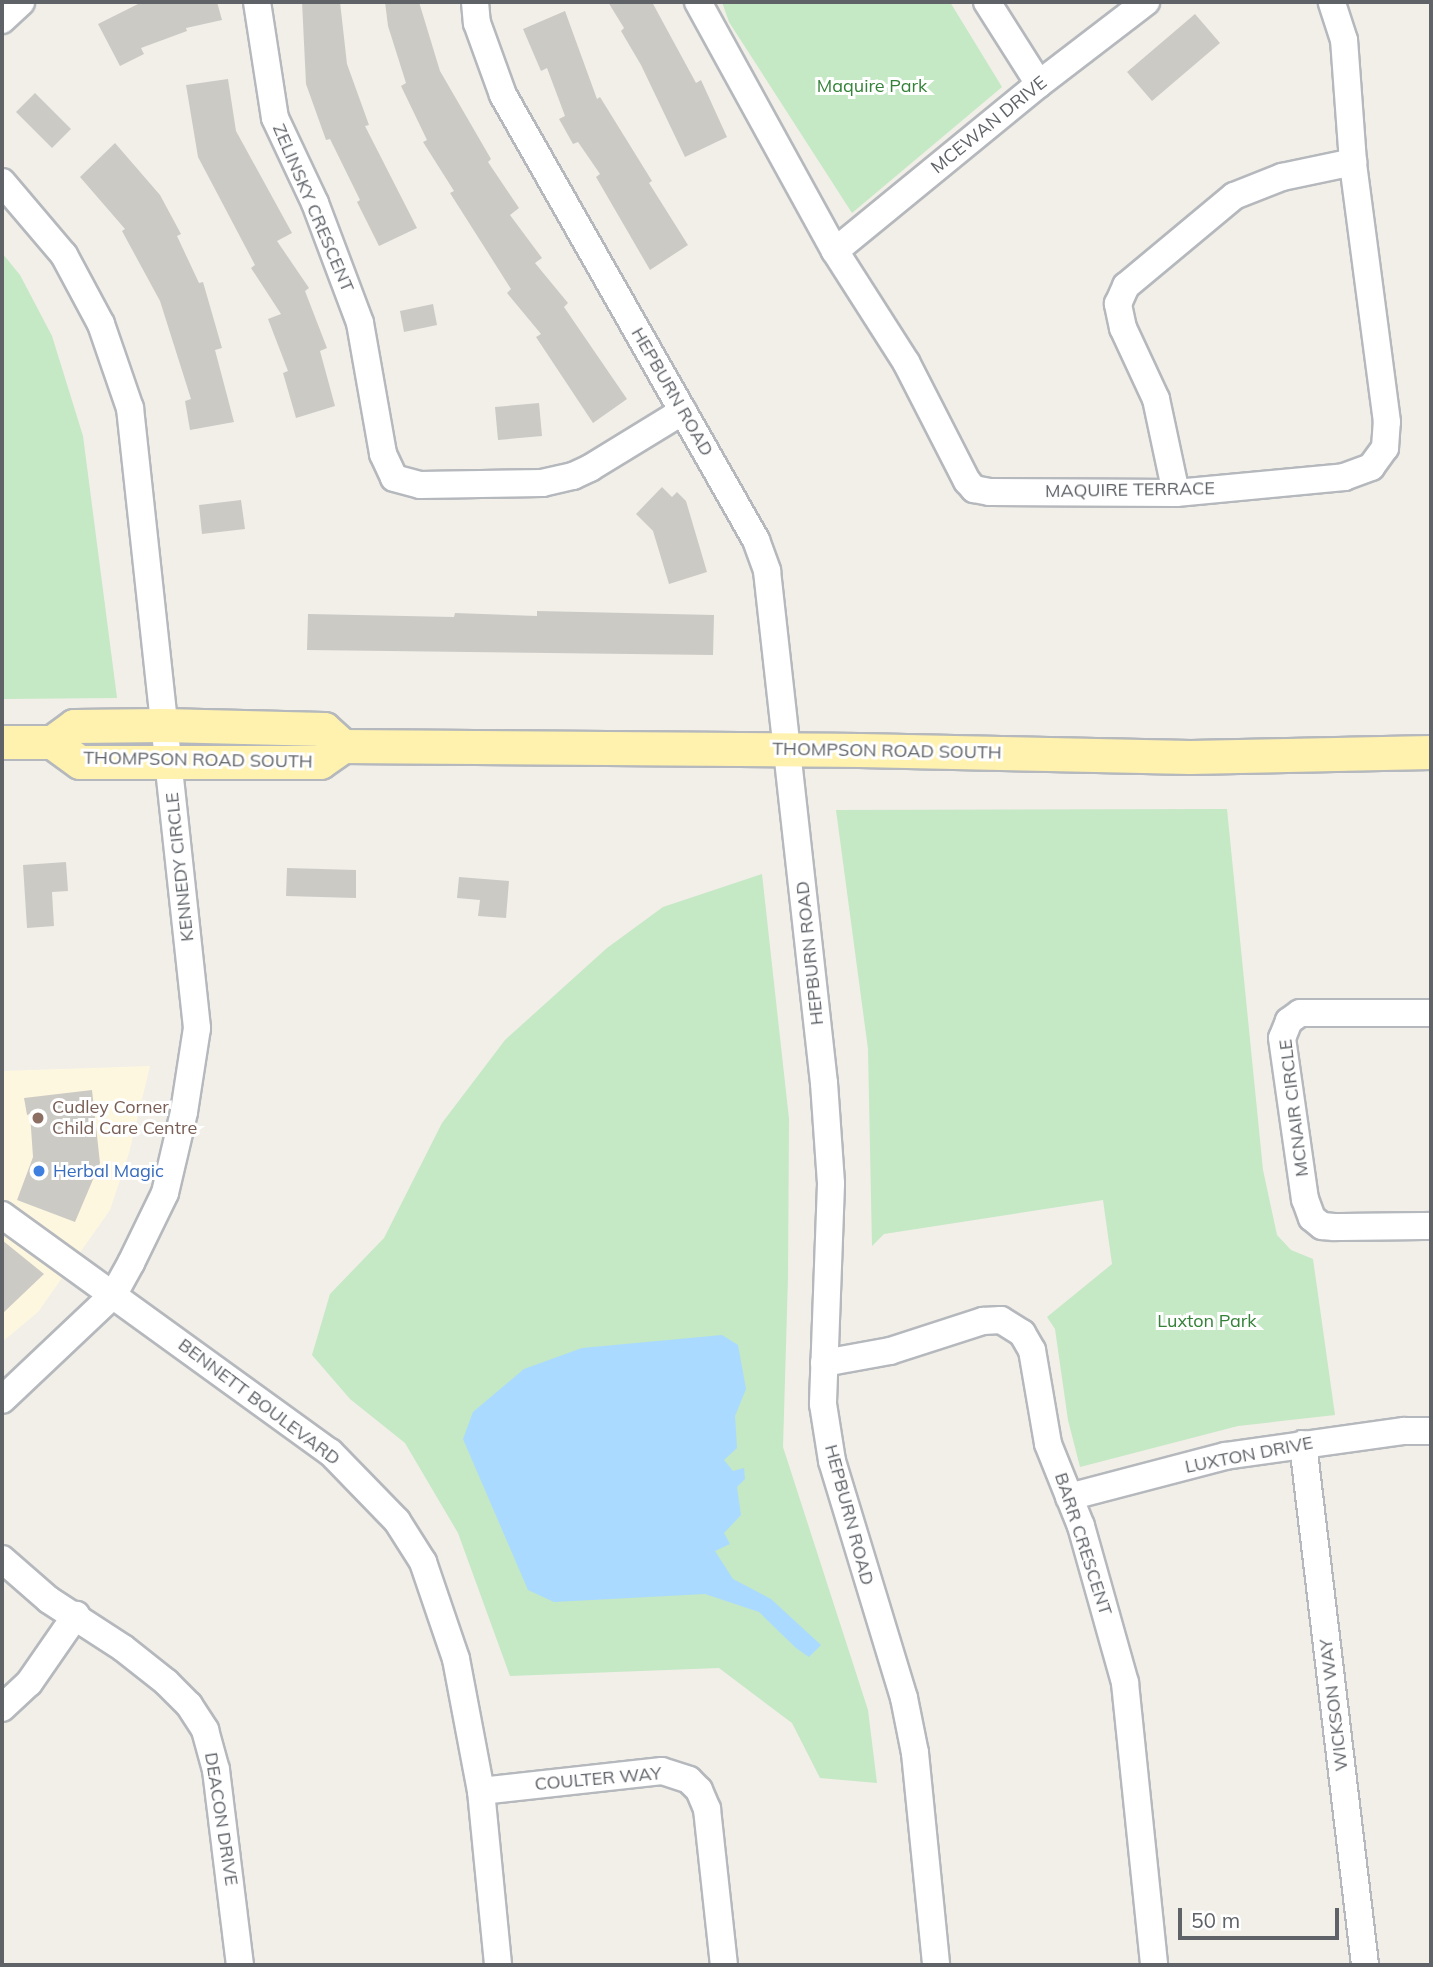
<!DOCTYPE html>
<html>
<head>
<meta charset="utf-8">
<style>
	body { margin:0 }
	#map { position:relative; width:1433px; height:1967px; overflow:hidden; background:#f1efe8; font-family:Mulish,sans-serif }
	div>[style] { position:absolute }
	[style*='--x'] { left:calc(var(--x)*1px); top:calc(var(--y)*1px); width:calc(var(--w)*1px); rotate:calc(var(--a)*1deg) }
	.commercial>* { inset:0; background:#fef7e0 }
	.green>* { inset:0; background:#c5e8c5 }
	.water>* { inset:0; background:#aadaff }
	.building>* { inset:0; background:#cccac5 }
	.roads { filter:drop-shadow(2px 0 #b5b8bc) drop-shadow(-2px 0 #b5b8bc) drop-shadow(0 2px #b5b8bc) drop-shadow(0 -2px #b5b8bc) }
	.minor>* { height:26px; margin:-13px; padding:0 13px; transform-origin:13px; border-radius:13px; background:#fff }
	.major>* { height:33px; margin:-16.5px; padding:0 16.5px; transform-origin:16.5px; border-radius:16.5px; background:#fff2af }
	.dots>* { width:19px; height:19px; translate:-50% -50%; box-sizing:border-box; border:4px solid #fff; border-radius:50% }
	span { translate:-50% -50%; white-space:nowrap; text-align:center; line-height:1.15; -webkit-text-stroke:6px #fff; paint-order:stroke }
	.park-label { font-size:18px; color:#348238 }
	.street-label { font-size:18px; color:#5f6368 }
	.education-label { font-size:18px; color:#785e54 }
	.left { translate:0 -50%; text-align:left }
	.shop-label { font-size:18px; color:#366cbe }
	.frame { position:absolute; inset:0; border:4px solid #5f6368; pointer-events:none }
	.scale { position:absolute; left:1178px; top:1908px; width:161px; height:32px; box-sizing:border-box; border:4px solid #5f6368; border-top:0; padding-left:9px; font-size:21px; line-height:24px; white-space:nowrap; color:#5f6368; -webkit-text-stroke:5px #fff; paint-order:stroke }
</style>
</head>
<body>
<div id="map">
	<div class="commercial">
		<div style="clip-path:polygon(150px 1066px,129px 1153px,110px 1210px,38px 1312px,2px 1342px,2px 1071px)"></div>
	</div>
	<div class="green">
		<div style="clip-path:polygon(722px 2px,950px 2px,1002px 87px,852px 213px,729px 22px)"></div>
		<div style="clip-path:polygon(2px 253px,20px 275px,52px 336px,83px 436px,117px 698px,2px 699px)"></div>
		<div style="clip-path:polygon(1227px 809px,1263px 1170px,1277px 1235px,1291px 1250px,1313px 1259px,1335px 1415px,1238px 1426px,1080px 1467px,1068px 1420px,1055px 1329px,1047px 1317px,1112px 1264px,1103px 1200px,884px 1234px,872px 1246px,868px 1049px,836px 810px)"></div>
		<div style="clip-path:polygon(762px 874px,789px 1119px,788px 1277px,783px 1447px,868px 1710px,877px 1783px,820px 1778px,792px 1723px,719px 1668px,510px 1676px,458px 1533px,405px 1443px,350px 1399px,312px 1355px,330px 1294px,384px 1238px,442px 1123px,505px 1040px,607px 948px,663px 907px)"></div>
	</div>
	<div class="water">
		<div style="clip-path:polygon(722px 1335px,738px 1345px,746px 1389px,735px 1416px,737px 1448px,724px 1460px,733px 1471px,744px 1468px,745px 1479px,737px 1487px,741px 1515px,724px 1533px,730px 1544px,715px 1551px,733px 1579px,771px 1599px,821px 1645px,809px 1657px,796px 1648px,759px 1612px,705px 1594px,554px 1602px,528px 1590px,463px 1439px,473px 1412px,524px 1369px,582px 1348px)"></div>
	</div>
	<div class="building">
		<div style="clip-path:polygon(142px 2px,217px 2px,222px 20px,186px 28px,187px 31px,141px 48px,144px 54px,120px 66px,98px 24px)"></div>
		<div style="clip-path:polygon(302px 2px,340px 2px,347px 64px,369px 125px,365px 126px,417px 228px,379px 246px,357px 202px,360px 200px,330px 139px,326px 140px,306px 84px)"></div>
		<div style="clip-path:polygon(385px 2px,419px 2px,440px 71px,491px 159px,488px 162px,519px 208px,510px 215px,542px 258px,535px 263px,568px 303px,564px 307px,627px 399px,593px 423px,536px 337px,541px 334px,507px 293px,511px 289px,450px 193px,454px 191px,423px 142px,427px 140px,401px 86px,406px 83px,388px 26px)"></div>
		<div style="clip-path:polygon(608px 2px,652px 2px,696px 83px,701px 80px,727px 137px,685px 157px,641px 65px,621px 31px,624px 28px)"></div>
		<div style="clip-path:polygon(565px 11px,597px 99px,600px 97px,652px 181px,649px 183px,688px 245px,650px 270px,596px 177px,600px 174px,578px 142px,573px 144px,559px 119px,565px 116px,547px 68px,541px 71px,523px 29px)"></div>
		<div style="clip-path:polygon(1195px 14px,1220px 43px,1152px 101px,1127px 72px)"></div>
		<div style="clip-path:polygon(228px 79px,236px 131px,292px 233px,277px 241px,309px 288px,305px 291px,327px 348px,320px 351px,335px 406px,296px 418px,283px 373px,288px 371px,268px 319px,281px 314px,251px 268px,255px 265px,198px 157px,186px 85px)"></div>
		<div style="clip-path:polygon(35px 93px,71px 129px,52px 148px,16px 112px)"></div>
		<div style="clip-path:polygon(115px 143px,160px 195px,181px 234px,177px 236px,199px 283px,203px 282px,222px 348px,215px 350px,234px 422px,190px 430px,185px 401px,191px 399px,160px 301px,122px 231px,125px 229px,80px 177px)"></div>
		<div style="clip-path:polygon(433px 304px,437px 325px,404px 332px,400px 311px)"></div>
		<div style="clip-path:polygon(539px 403px,542px 436px,498px 440px,495px 407px)"></div>
		<div style="clip-path:polygon(662px 487px,672px 497px,677px 492px,686px 501px,707px 572px,669px 584px,653px 531px,636px 514px)"></div>
		<div style="clip-path:polygon(241px 500px,245px 529px,202px 534px,199px 505px)"></div>
		<div style="clip-path:polygon(537px 611px,714px 615px,713px 655px,307px 650px,308px 614px,454px 617px,455px 613px,537px 616px)"></div>
		<div style="clip-path:polygon(66px 862px,68px 891px,52px 892px,54px 926px,27px 928px,23px 865px)"></div>
		<div style="clip-path:polygon(287px 868px,356px 870px,356px 898px,286px 896px)"></div>
		<div style="clip-path:polygon(459px 877px,509px 881px,506px 918px,478px 916px,480px 900px,457px 898px)"></div>
		<div style="clip-path:polygon(92px 1090px,100px 1163px,75px 1222px,17px 1200px,33px 1157px,30px 1114px,27px 1115px,24px 1098px)"></div>
		<div style="clip-path:polygon(2px 1240px,44px 1274px,2px 1314px)"></div>
	</div>
	<div class="roads">
		<div class="minor">
			<div style="--x:257;--y:2;--w:117;--a:81.2"></div>
			<div style="--x:275;--y:118;--w:94;--a:64.8"></div>
			<div style="--x:315;--y:203;--w:128;--a:69.4"></div>
			<div style="--x:360;--y:323;--w:133;--a:80"></div>
			<div style="--x:383;--y:454;--w:26;--a:65"></div>
			<div style="--x:394;--y:478;--w:27;--a:15"></div>
			<div style="--x:420;--y:485;--w:122;--a:-0.9"></div>
			<div style="--x:542;--y:483;--w:32;--a:-13"></div>
			<div style="--x:573;--y:476;--w:19;--a:-25"></div>
			<div style="--x:590;--y:468;--w:109;--a:-31.5"></div>
			<div style="--x:475;--y:2;--w:21;--a:85"></div>
			<div style="--x:477;--y:23;--w:77;--a:70.1"></div>
			<div style="--x:503;--y:95;--w:512;--a:60.38"></div>
			<div style="--x:756;--y:540;--w:33;--a:70"></div>
			<div style="--x:767;--y:571;--w:515;--a:83.65"></div>
			<div style="--x:824;--y:1083;--w:101;--a:86"></div>
			<div style="--x:831;--y:1184;--w:220;--a:92.1"></div>
			<div style="--x:823;--y:1404;--w:58;--a:81"></div>
			<div style="--x:832;--y:1461;--w:248;--a:73.1"></div>
			<div style="--x:904;--y:1698;--w:56;--a:78.7"></div>
			<div style="--x:915;--y:1753;--w:213;--a:84.3"></div>
			<div style="--x:698;--y:2;--w:284;--a:61.2"></div>
			<div style="--x:835;--y:251;--w:132;--a:57.4"></div>
			<div style="--x:906;--y:362;--w:134;--a:62.9"></div>
			<div style="--x:967;--y:481;--w:11;--a:49"></div>
			<div style="--x:974;--y:489;--w:16;--a:11"></div>
			<div style="--x:990;--y:492;--w:186;--a:0.3"></div>
			<div style="--x:1176;--y:493;--w:169;--a:-5.4"></div>
			<div style="--x:1344;--y:477;--w:29;--a:-20"></div>
			<div style="--x:1371;--y:467;--w:24;--a:-54"></div>
			<div style="--x:1385;--y:448;--w:26;--a:-86"></div>
			<div style="--x:1387;--y:422;--w:262;--a:-97.5"></div>
			<div style="--x:1353;--y:162;--w:122;--a:-94.2"></div>
			<div style="--x:1344;--y:40;--w:40;--a:-108"></div>
			<div style="--x:987;--y:2;--w:97;--a:57.6"></div>
			<div style="--x:2;--y:20;--w:26;--a:-43"></div>
			<div style="--x:2;--y:182;--w:96;--a:49.7"></div>
			<div style="--x:64;--y:255;--w:78;--a:61.8"></div>
			<div style="--x:101;--y:324;--w:89;--a:71"></div>
			<div style="--x:130;--y:408;--w:624;--a:83.83"></div>
			<div style="--x:197;--y:1028;--w:85;--a:98.8"></div>
			<div style="--x:184;--y:1112;--w:83;--a:103.2"></div>
			<div style="--x:165;--y:1193;--w:78;--a:115.9"></div>
			<div style="--x:131;--y:1263;--w:35;--a:119"></div>
			<div style="--x:114;--y:1294;--w:154;--a:136.6"></div>
			<div style="--x:835;--y:251;--w:264;--a:-39.3"></div>
			<div style="--x:1039;--y:84;--w:135;--a:-37.5"></div>
			<div style="--x:1176;--y:493;--w:96;--a:-102"></div>
			<div style="--x:1156;--y:399;--w:78;--a:-114.9"></div>
			<div style="--x:1123;--y:328;--w:25;--a:-102"></div>
			<div style="--x:1118;--y:304;--w:20;--a:-66"></div>
			<div style="--x:1126;--y:286;--w:141;--a:-39.8"></div>
			<div style="--x:1234;--y:196;--w:52;--a:-21.6"></div>
			<div style="--x:1282;--y:177;--w:73;--a:-11.9"></div>
			<div style="--x:1431;--y:1013;--w:131;--a:180"></div>
			<div style="--x:1300;--y:1013;--w:14;--a:144"></div>
			<div style="--x:1289;--y:1021;--w:18;--a:112"></div>
			<div style="--x:1282;--y:1038;--w:163;--a:81.9"></div>
			<div style="--x:1305;--y:1199;--w:20;--a:70"></div>
			<div style="--x:1312;--y:1218;--w:13;--a:39"></div>
			<div style="--x:1322;--y:1226;--w:12;--a:5"></div>
			<div style="--x:1334;--y:1227;--w:97;--a:-0.6"></div>
			<div style="--x:2;--y:1215;--w:405;--a:35.9"></div>
			<div style="--x:330;--y:1452;--w:96;--a:45.8"></div>
			<div style="--x:397;--y:1521;--w:49;--a:57.6"></div>
			<div style="--x:423;--y:1562;--w:102;--a:71.2"></div>
			<div style="--x:456;--y:1659;--w:134;--a:79.3"></div>
			<div style="--x:481;--y:1791;--w:175;--a:84.4"></div>
			<div style="--x:824;--y:1363;--w:67;--a:-10.3"></div>
			<div style="--x:890;--y:1351;--w:98;--a:-17.9"></div>
			<div style="--x:983;--y:1321;--w:18;--a:-3"></div>
			<div style="--x:1001;--y:1320;--w:25;--a:32"></div>
			<div style="--x:1022;--y:1333;--w:20;--a:60"></div>
			<div style="--x:1032;--y:1350;--w:95;--a:80.3"></div>
			<div style="--x:1048;--y:1444;--w:88;--a:68.1"></div>
			<div style="--x:1081;--y:1526;--w:163;--a:74.3"></div>
			<div style="--x:1125;--y:1683;--w:283;--a:84.1"></div>
			<div style="--x:1303;--y:1444;--w:525;--a:83.21"></div>
			<div style="--x:1069;--y:1497;--w:161;--a:-14.7"></div>
			<div style="--x:1225;--y:1456;--w:181;--a:-8"></div>
			<div style="--x:1404;--y:1431;--w:27;--a:0"></div>
			<div style="--x:2;--y:1559;--w:62;--a:41.1"></div>
			<div style="--x:49;--y:1600;--w:88;--a:33"></div>
			<div style="--x:123;--y:1648;--w:55;--a:38.3"></div>
			<div style="--x:166;--y:1682;--w:33;--a:45"></div>
			<div style="--x:189;--y:1705;--w:30;--a:57"></div>
			<div style="--x:205;--y:1730;--w:41;--a:74.6"></div>
			<div style="--x:216;--y:1770;--w:196;--a:83"></div>
			<div style="--x:2;--y:1708;--w:37;--a:-43"></div>
			<div style="--x:29;--y:1683;--w:83;--a:-55.3"></div>
			<div style="--x:481;--y:1791;--w:182;--a:-6.3"></div>
			<div style="--x:662;--y:1771;--w:28;--a:18"></div>
			<div style="--x:689;--y:1780;--w:14;--a:45"></div>
			<div style="--x:699;--y:1790;--w:21;--a:67"></div>
			<div style="--x:707;--y:1809;--w:157;--a:83.8"></div>
		</div>
		<div class="major">
			<div style="--x:2;--y:742;--w:50;--a:0"></div>
			<div style="--x:52;--y:742;--w:34;--a:36"></div>
			<div style="--x:80;--y:762;--w:240;--a:0"></div>
			<div style="--x:320;--y:762;--w:28;--a:-35"></div>
			<div style="--x:343;--y:746;--w:516;--a:0.44"></div>
			<div style="--x:859;--y:750;--w:331;--a:1.2"></div>
			<div style="--x:1190;--y:757;--w:241;--a:-1.2"></div>
			<div style="--x:52;--y:742;--w:27;--a:-36"></div>
			<div style="--x:74;--y:726;--w:89;--a:-0.6"></div>
			<div style="--x:163;--y:725;--w:161;--a:1.4"></div>
			<div style="--x:324;--y:729;--w:25;--a:42"></div>
		</div>
	</div>
	<div class="dots">
		<div style="left:38px;top:1118px;background:#8d6e63"></div>
		<div style="left:39px;top:1171px;background:#3f7fe0"></div>
	</div>
	<div class="park-label">
		<span style="left:872px;top:86px">Maquire Park</span>
		<span style="left:1207px;top:1321px">Luxton Park</span>
	</div>
	<div class="street-label">
		<span style="left:989px;top:125px;rotate:-39deg">MCEWAN DRIVE</span>
		<span style="left:313px;top:208px;rotate:67deg">ZELINSKY CRESCENT</span>
		<span style="left:672px;top:392px;rotate:60deg">HEPBURN ROAD</span>
		<span style="left:1130px;top:490px;rotate:-1deg">MAQUIRE TERRACE</span>
		<span style="left:887px;top:751px;rotate:1deg">THOMPSON ROAD SOUTH</span>
		<span style="left:198px;top:760px;rotate:1deg">THOMPSON ROAD SOUTH</span>
		<span style="left:180px;top:867px;rotate:-96deg">KENNEDY CIRCLE</span>
		<span style="left:810px;top:953px;rotate:-96deg">HEPBURN ROAD</span>
		<span style="left:1294px;top:1108px;rotate:-97deg">MCNAIR CIRCLE</span>
		<span style="left:259px;top:1402px;rotate:37deg">BENNETT BOULEVARD</span>
		<span style="left:1249px;top:1455px;rotate:-11deg">LUXTON DRIVE</span>
		<span style="left:849px;top:1515px;rotate:75deg">HEPBURN ROAD</span>
		<span style="left:1083px;top:1544px;rotate:72deg">BARR CRESCENT</span>
		<span style="left:1334px;top:1705px;rotate:-97deg">WICKSON WAY</span>
		<span style="left:598px;top:1779px;rotate:-5deg">COULTER WAY</span>
		<span style="left:221px;top:1819px;rotate:81deg">DEACON DRIVE</span>
	</div>
	<div class="education-label">
		<span class="left" style="left:52px;top:1118px">Cudley Corner<br>Child Care Centre</span>
	</div>
	<div class="shop-label">
		<span class="left" style="left:53px;top:1171px">Herbal Magic</span>
	</div>
	<div class="frame"></div>
	<div class="scale">50 m</div>
</div>
</body>
</html>
